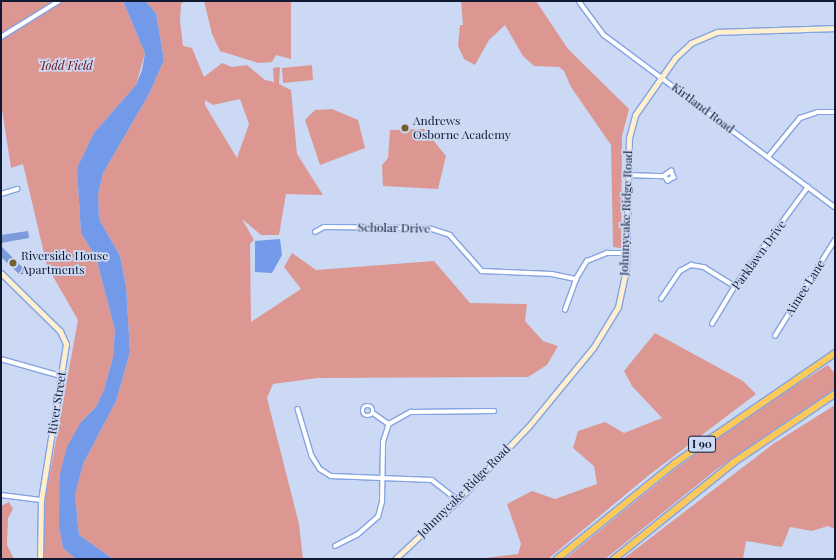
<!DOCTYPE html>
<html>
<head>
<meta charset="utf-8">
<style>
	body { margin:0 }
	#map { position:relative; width:836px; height:560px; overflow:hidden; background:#ccd9f4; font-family:"Playfair Display",serif }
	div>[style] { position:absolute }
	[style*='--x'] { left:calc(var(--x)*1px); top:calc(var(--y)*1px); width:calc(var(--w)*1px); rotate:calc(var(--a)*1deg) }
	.green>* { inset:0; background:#dc9792 }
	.water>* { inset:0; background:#7399e9 }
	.building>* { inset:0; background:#7d9bda }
	.roads { filter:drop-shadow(1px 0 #85a3e3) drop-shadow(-1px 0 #85a3e3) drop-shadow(0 1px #85a3e3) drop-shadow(0 -1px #85a3e3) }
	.street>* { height:3.5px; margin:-1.75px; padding:0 1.75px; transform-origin:1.75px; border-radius:1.75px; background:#fff }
	.street>.ring { margin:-1.75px; padding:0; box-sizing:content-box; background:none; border:3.5px solid #fff; border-radius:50% }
	.secondary>* { height:5px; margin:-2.5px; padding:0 2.5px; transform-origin:2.5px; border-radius:2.5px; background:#feefce }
	.highway>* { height:6px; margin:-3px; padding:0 3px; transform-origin:3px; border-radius:3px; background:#fbc95a }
	.dots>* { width:11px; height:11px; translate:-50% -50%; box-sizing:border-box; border:2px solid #ccd9f4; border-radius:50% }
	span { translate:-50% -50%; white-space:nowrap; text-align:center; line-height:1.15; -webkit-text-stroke:3.5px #ccd9f4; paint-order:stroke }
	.shield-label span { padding:1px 3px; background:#ccd9f4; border:1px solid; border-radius:3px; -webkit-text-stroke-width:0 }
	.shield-label { font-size:11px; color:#0f1931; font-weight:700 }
	.park-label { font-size:12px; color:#680a12; font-style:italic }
	.street-label { font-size:12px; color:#0f1931 }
	.poi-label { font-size:12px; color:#0f1931 }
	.left { translate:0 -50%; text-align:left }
	.frame { position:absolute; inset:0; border:2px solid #0f1931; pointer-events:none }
</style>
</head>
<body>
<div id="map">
	<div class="green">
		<div style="clip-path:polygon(1px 1px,123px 1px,145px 53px,136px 85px,94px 133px,77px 168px,81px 233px,96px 257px,115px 330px,113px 357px,104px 390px,96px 407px,81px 422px,59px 526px,63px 548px,76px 559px,44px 559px,43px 511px,78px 320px,47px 266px,23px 164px,11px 168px,1px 103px)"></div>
		<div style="clip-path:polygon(evenodd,145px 1px,185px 1px,181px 4px,180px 21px,183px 46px,192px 48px,204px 77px,222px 63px,232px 67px,247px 65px,265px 80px,274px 82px,273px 68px,280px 67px,279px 84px,291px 90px,297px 154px,323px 195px,286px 194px,279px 235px,261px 235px,242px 219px,254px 240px,250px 244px,251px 322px,301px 289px,284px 267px,292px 253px,316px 270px,434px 261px,470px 303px,527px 304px,525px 321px,543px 341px,558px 346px,547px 365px,528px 377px,318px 378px,273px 384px,267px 398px,299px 524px,303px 559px,113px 559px,79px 535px,75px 495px,83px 464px,116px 401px,130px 352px,126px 285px,120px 256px,99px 219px,98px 194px,103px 173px,149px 94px,164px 60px,156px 13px,145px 1px,240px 99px,249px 124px,237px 158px,205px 105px,205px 100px,213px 105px,240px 99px)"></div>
		<div style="clip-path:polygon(204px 1px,291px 1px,291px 59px,276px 55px,272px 62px,258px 63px,220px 51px,212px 34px)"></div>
		<div style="clip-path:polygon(461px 1px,536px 1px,568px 49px,629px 109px,622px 136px,621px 248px,613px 247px,611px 145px,571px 87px,564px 71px,559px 67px,534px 66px,523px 56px,505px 25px,489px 40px,475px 65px,464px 59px,458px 46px,460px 25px,463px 25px)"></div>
		<div style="clip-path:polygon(312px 65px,313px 80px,283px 83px,282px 68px)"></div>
		<div style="clip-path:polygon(332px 109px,358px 120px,365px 148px,320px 165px,305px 120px,315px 110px)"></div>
		<div style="clip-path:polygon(424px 129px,446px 156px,438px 189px,383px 186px,382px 165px,388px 158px,390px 130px)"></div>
		<div style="clip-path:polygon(655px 333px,743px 381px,756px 394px,649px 475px,548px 559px,476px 559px,518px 554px,521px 544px,507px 504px,532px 491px,555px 499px,597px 484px,594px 466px,573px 448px,578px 431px,605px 422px,624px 433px,662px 418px,632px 386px,624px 371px)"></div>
		<div style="clip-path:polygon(828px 365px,835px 374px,835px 389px,717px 469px,605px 559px,565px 559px,675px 469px,769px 402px)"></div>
		<div style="clip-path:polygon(835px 405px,835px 529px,828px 526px,812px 531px,790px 527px,782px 547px,746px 541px,743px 559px,623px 559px,773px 444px)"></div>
		<div style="clip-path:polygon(9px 502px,13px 509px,8px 518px,7px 545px,14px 559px,1px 559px,1px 506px)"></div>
	</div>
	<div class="water">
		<div style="clip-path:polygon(123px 1px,145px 1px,156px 13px,164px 60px,149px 94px,103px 173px,98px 194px,99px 219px,120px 256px,126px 286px,130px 352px,116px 401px,83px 464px,75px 495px,79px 535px,113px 559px,76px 559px,63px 548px,59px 526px,60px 474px,67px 447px,81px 422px,96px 407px,104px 390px,113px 357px,115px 330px,96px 257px,81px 233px,77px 168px,94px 133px,136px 85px,142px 70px,145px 53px)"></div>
		<div style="clip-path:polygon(280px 239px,282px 255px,272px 273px,255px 272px,255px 241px)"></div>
	</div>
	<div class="building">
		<div style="clip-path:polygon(28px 231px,29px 238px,1px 243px,1px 235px)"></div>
		<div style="clip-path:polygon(1px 246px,24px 269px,19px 274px,1px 257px)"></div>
	</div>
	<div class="roads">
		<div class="street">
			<div style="--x:579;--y:1;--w:42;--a:53.7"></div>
			<div style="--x:604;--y:35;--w:288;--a:36.7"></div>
			<div style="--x:1;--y:37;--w:68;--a:-31.8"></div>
			<div style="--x:768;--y:157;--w:50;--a:-50.6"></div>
			<div style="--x:800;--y:118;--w:19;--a:-18"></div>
			<div style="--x:818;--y:112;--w:17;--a:0"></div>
			<div style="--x:627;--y:175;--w:37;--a:2"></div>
			<div style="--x:664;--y:176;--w:9;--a:-36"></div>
			<div style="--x:671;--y:171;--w:7;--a:63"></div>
			<div style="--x:674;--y:177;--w:7;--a:146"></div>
			<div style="--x:668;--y:181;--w:6;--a:-129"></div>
			<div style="--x:1;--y:194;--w:17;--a:-17"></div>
			<div style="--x:315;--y:232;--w:10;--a:-29"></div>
			<div style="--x:324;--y:227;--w:105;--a:0.5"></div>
			<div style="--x:429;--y:228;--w:22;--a:18"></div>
			<div style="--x:450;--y:235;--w:48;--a:48.4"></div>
			<div style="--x:482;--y:271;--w:70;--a:2.5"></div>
			<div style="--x:552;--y:274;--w:25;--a:12"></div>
			<div style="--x:661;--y:299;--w:34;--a:-56"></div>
			<div style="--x:680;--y:271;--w:13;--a:-29"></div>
			<div style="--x:691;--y:265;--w:13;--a:9"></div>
			<div style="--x:704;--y:267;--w:36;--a:32"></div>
			<div style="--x:565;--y:310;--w:33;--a:-70"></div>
			<div style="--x:576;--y:279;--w:21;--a:-59"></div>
			<div style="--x:587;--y:261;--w:22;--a:-22"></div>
			<div style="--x:607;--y:253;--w:19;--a:0"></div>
			<div style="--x:712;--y:324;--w:44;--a:-58.8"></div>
			<div style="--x:735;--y:286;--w:123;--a:-53.6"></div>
			<div style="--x:775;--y:336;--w:113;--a:-58"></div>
			<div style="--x:1;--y:359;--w:62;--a:15.8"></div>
			<div class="ring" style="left:363px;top:406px;width:6.5px;height:6.5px"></div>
			<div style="--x:298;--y:409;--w:49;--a:73.4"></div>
			<div style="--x:312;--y:456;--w:15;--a:58"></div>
			<div style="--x:320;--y:469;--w:13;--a:32"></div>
			<div style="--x:331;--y:476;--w:101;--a:2.3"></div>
			<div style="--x:432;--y:480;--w:33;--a:38"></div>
			<div style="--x:373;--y:413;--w:19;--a:35"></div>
			<div style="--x:1;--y:495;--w:40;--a:7.1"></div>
			<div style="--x:335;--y:546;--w:25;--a:-27"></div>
			<div style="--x:357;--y:535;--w:28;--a:-41"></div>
			<div style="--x:378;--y:517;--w:16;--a:-75"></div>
			<div style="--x:382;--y:502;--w:60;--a:-89"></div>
			<div style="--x:383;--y:442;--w:19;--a:-72"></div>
			<div style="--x:389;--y:424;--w:25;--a:-29"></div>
			<div style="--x:411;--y:412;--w:83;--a:-0.7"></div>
		</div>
		<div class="secondary">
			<div style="--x:1;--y:273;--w:83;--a:44.5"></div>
			<div style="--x:60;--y:331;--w:14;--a:65"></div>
			<div style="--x:66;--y:344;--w:158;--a:99.1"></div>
			<div style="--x:41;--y:500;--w:59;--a:91"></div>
			<div style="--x:395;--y:559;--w:86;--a:-43.1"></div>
			<div style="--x:458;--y:500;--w:101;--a:-46.2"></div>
			<div style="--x:528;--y:427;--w:102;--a:-50.6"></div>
			<div style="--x:593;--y:348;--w:48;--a:-58.6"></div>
			<div style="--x:618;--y:307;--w:38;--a:-78"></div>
			<div style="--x:626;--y:270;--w:132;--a:-88.7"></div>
			<div style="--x:629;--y:138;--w:24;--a:-75"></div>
			<div style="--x:635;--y:115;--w:70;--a:-54.9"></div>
			<div style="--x:675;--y:58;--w:22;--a:-43"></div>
			<div style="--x:691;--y:43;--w:28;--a:-23"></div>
			<div style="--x:717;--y:32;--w:118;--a:-1.9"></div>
		</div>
		<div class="highway">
			<div style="--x:557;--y:559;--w:152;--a:-39.1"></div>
			<div style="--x:675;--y:463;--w:194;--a:-34.5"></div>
			<div style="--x:614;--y:559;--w:154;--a:-38.9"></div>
			<div style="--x:734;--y:462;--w:122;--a:-34"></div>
		</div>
	</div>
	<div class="dots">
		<div style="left:405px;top:128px;background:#755f2f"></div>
		<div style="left:13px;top:263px;background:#755f2f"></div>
	</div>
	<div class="shield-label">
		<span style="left:702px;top:444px">I 90</span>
	</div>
	<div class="park-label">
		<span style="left:66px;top:66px">Todd Field</span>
	</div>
	<div class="street-label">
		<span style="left:703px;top:108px;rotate:37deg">Kirtland Road</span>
		<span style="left:626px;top:213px;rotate:-88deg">Johnnycake Ridge Road</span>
		<span style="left:394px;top:228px;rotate:1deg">Scholar Drive</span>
		<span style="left:759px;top:255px;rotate:-54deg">Parklawn Drive</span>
		<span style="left:805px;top:288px;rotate:-58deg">Aimee Lane</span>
		<span style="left:57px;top:403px;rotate:-81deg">River Street</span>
		<span style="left:464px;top:491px;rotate:-45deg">Johnnycake Ridge Road</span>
	</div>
	<div class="poi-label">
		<span class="left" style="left:413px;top:128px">Andrews<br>Osborne Academy</span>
		<span class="left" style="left:21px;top:263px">Riverside House<br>Apartments</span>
	</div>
	<div class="frame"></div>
</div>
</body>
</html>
